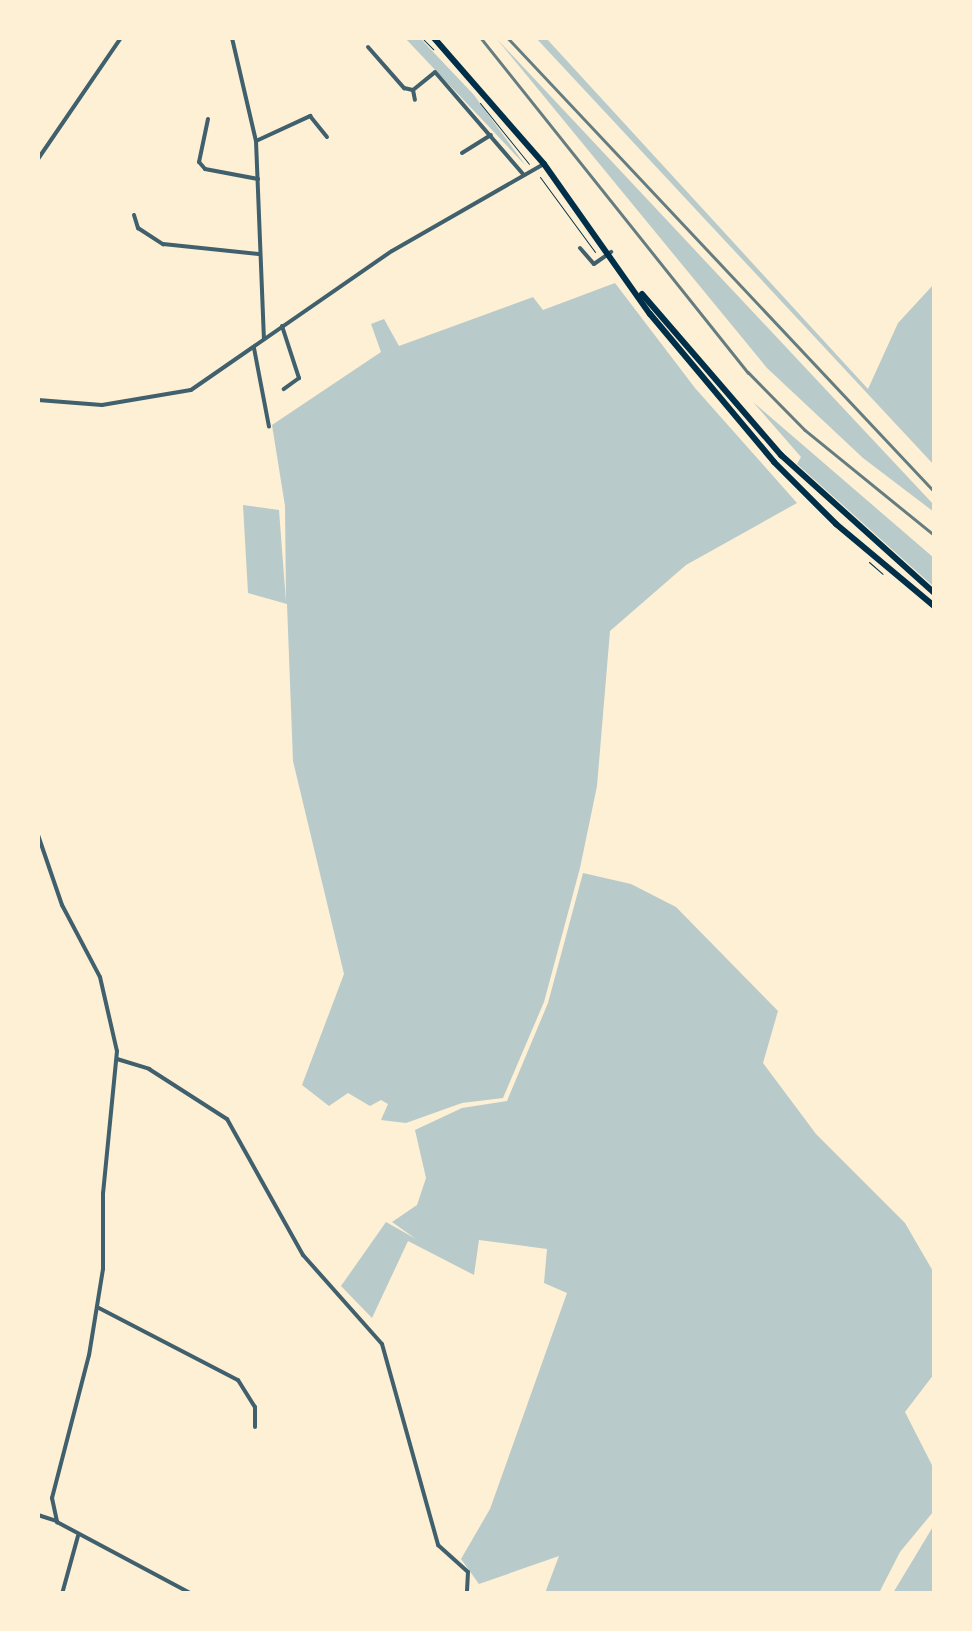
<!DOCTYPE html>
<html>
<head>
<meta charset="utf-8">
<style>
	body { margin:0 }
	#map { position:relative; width:972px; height:1631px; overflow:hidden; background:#fdf0d5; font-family:"Noto Sans",sans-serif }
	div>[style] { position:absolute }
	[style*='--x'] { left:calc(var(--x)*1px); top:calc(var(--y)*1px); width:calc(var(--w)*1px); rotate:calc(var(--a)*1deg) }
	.green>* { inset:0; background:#b9caca }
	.path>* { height:1px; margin:-0.5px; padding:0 0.5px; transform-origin:0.5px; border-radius:0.5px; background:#003049 }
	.minor>* { height:4px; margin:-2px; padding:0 2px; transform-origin:2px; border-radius:2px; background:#3f606c }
	.tertiary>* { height:4px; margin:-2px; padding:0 2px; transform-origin:2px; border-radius:2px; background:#3f606c }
	.trunk>* { height:6px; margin:-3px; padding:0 3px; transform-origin:3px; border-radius:3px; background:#003049 }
	.rail>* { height:2.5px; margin:-1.25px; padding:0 1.25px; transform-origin:1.25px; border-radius:1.25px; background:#657d81 }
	span { translate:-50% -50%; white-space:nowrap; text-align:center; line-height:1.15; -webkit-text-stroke:10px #fdf0d5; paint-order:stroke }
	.frame { position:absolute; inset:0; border:40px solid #fdf0d5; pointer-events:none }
</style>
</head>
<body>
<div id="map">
	<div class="green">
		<div style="clip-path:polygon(405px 38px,420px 38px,474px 95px,526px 166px)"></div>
		<div style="clip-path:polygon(496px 38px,934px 505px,934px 512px,863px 458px,767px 368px)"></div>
		<div style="clip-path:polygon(536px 38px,546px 38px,868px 389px,898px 323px,934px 284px,934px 465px)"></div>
		<div style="clip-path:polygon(615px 283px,695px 388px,797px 503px,686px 565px,610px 631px,597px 786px,580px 868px,544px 1002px,503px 1098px,462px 1103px,406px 1123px,381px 1120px,388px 1104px,381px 1100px,370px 1106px,348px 1093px,329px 1106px,302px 1085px,344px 974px,293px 761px,287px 604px,248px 593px,243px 505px,279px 510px,286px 602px,285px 506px,272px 425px,381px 352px,371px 324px,384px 319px,399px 346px,533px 297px,543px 310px)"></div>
		<div style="clip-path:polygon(753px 402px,934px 558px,934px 587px,797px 464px,801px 457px)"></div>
		<div style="clip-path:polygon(583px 873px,631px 884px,676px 907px,778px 1011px,763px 1063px,816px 1134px,905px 1223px,934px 1273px,934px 1374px,905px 1412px,934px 1469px,934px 1593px,893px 1593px,934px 1525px,933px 1512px,900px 1552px,879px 1593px,545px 1593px,559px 1556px,479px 1584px,461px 1559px,490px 1509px,567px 1293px,544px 1283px,547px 1249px,479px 1240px,474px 1275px,408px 1241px,372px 1318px,341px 1286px,386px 1222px,416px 1239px,392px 1222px,417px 1205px,426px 1178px,415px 1130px,462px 1108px,507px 1101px,548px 1003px)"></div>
	</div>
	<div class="path">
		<div style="--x:422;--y:38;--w:16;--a:45"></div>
		<div style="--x:480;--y:103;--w:78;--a:51.2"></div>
		<div style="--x:540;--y:177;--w:93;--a:53.7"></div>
		<div style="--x:869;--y:562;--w:18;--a:41"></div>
	</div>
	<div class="minor">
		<div style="--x:232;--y:38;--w:106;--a:76.9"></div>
		<div style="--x:256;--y:141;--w:198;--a:87.7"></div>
		<div style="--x:368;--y:47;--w:55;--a:48.7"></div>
		<div style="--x:404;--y:88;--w:9;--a:13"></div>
		<div style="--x:413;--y:90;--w:28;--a:-39"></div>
		<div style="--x:435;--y:72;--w:136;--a:49.2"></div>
		<div style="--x:413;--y:90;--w:10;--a:79"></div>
		<div style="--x:208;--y:119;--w:44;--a:101.8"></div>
		<div style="--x:199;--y:162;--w:9;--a:49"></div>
		<div style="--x:205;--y:169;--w:54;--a:10.7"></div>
		<div style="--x:256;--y:141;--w:60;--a:-24.8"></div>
		<div style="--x:310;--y:116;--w:27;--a:51"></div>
		<div style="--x:462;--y:153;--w:34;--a:-32"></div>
		<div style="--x:134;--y:215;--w:14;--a:73"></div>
		<div style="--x:138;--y:228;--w:30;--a:33"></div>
		<div style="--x:163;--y:244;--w:96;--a:6"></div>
		<div style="--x:580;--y:248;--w:21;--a:49"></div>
		<div style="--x:594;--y:264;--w:21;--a:-35"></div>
		<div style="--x:282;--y:326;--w:55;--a:71.9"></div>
		<div style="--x:299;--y:378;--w:19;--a:144"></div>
		<div style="--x:254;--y:348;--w:80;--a:79.2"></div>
		<div style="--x:38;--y:400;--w:64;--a:4.5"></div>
		<div style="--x:102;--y:405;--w:90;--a:-9.6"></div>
		<div style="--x:191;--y:390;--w:244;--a:-34.7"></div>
		<div style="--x:392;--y:251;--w:175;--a:-29.8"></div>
		<div style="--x:38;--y:835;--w:74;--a:71.1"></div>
		<div style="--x:62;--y:905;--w:81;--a:62.2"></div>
		<div style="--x:100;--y:977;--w:76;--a:77.1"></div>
		<div style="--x:117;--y:1051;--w:143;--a:95.6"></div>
		<div style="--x:103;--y:1193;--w:76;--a:90"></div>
		<div style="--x:103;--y:1269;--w:87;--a:99.2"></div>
		<div style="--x:89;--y:1355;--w:148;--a:104.5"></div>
		<div style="--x:52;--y:1498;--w:25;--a:78"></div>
		<div style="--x:117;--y:1059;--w:34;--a:17"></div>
		<div style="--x:149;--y:1069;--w:93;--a:32.7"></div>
		<div style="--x:227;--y:1119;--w:156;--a:60.8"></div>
		<div style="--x:303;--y:1255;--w:119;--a:48.4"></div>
		<div style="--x:382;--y:1344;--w:209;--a:74.4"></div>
		<div style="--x:438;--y:1545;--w:40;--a:42"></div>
		<div style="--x:468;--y:1572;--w:22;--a:93"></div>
		<div style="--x:97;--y:1307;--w:159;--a:27.4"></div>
		<div style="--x:238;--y:1380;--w:32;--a:58"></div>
		<div style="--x:255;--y:1407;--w:20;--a:90"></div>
		<div style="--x:38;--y:1515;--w:20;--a:18"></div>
		<div style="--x:62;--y:1594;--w:60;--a:-74.6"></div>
	</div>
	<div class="tertiary">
		<div style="--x:38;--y:159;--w:147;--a:-55.6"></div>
		<div style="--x:38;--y:306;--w:81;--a:90"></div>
		<div style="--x:57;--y:1522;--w:153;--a:28.1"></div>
	</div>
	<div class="trunk">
		<div style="--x:434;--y:38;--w:167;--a:48.9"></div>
		<div style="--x:544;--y:164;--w:184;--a:54.8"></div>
		<div style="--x:650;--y:314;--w:193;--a:50"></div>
		<div style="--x:774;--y:462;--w:88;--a:45"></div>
		<div style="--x:836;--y:524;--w:128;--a:39.9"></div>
		<div style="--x:642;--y:294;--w:213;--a:49.2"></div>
		<div style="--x:781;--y:455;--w:206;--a:42"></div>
	</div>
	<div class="rail">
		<div style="--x:481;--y:38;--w:428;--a:51.4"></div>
		<div style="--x:748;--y:372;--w:81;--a:45.5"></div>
		<div style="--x:805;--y:430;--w:166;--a:39.1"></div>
		<div style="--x:508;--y:38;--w:622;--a:46.76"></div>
	</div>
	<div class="frame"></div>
</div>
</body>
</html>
